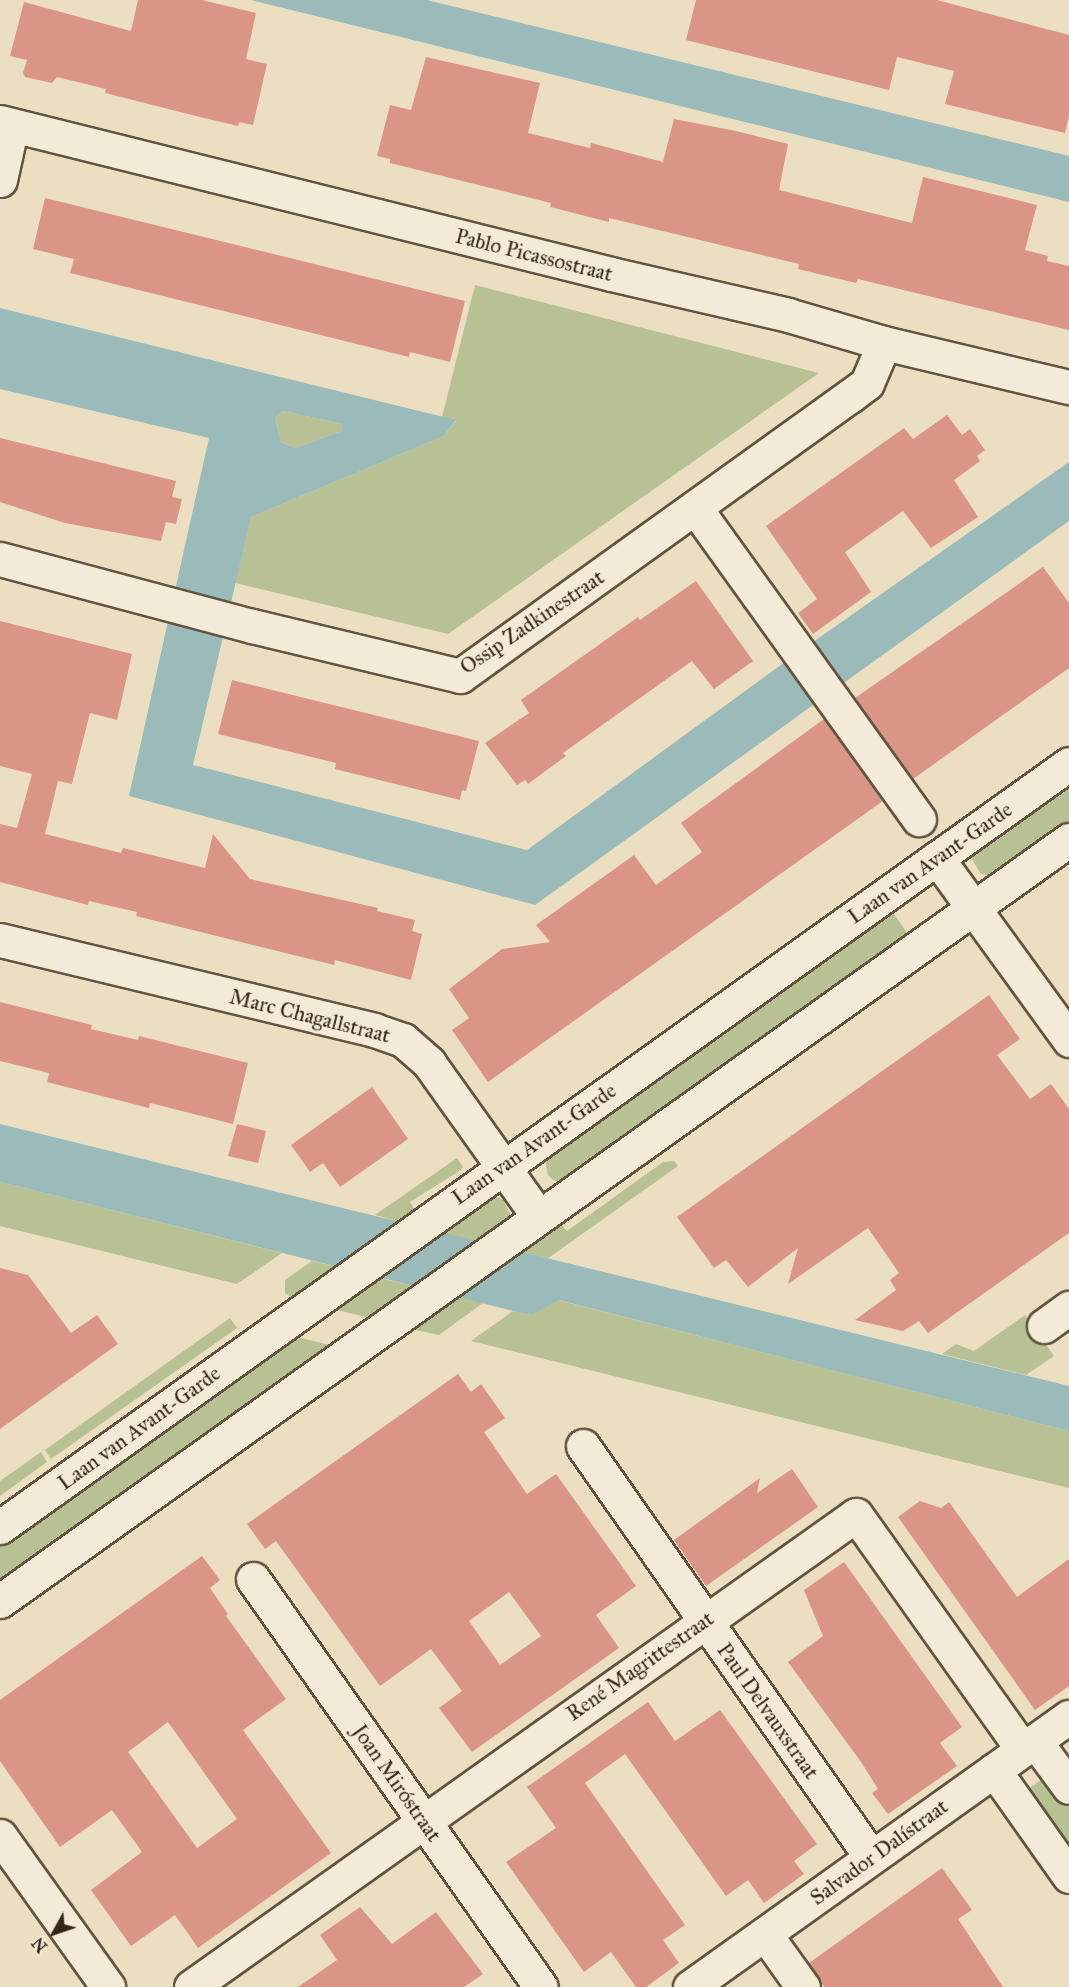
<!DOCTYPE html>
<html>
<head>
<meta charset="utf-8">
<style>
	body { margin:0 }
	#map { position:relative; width:1069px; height:1987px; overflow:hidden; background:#ecdec1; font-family:"IM FELL Great Primer",serif }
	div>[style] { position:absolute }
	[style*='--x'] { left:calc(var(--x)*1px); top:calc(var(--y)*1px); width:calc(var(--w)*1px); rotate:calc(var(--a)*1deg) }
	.green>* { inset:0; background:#b7c193 }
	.water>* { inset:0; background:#9abbb9 }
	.building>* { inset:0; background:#da9587 }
	.roads { filter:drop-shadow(2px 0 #62543f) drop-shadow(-2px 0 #62543f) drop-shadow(0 2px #62543f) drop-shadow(0 -2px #62543f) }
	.minor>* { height:33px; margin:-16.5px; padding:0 16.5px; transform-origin:16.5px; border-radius:16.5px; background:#f3ead7 }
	span { translate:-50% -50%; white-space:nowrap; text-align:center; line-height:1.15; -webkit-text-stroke:6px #f3ead7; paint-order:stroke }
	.street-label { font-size:21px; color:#342614 }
	.north { position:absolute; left:24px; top:1903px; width:60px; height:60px; -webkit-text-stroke:4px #f3ead7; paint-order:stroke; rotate:230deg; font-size:16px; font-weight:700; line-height:24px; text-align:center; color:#342614 }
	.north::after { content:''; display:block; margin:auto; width:21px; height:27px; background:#342614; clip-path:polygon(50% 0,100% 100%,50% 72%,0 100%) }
</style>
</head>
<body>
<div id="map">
	<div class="green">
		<div style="clip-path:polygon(475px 285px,819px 373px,448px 634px,235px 583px,251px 517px,444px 436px,456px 421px,442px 417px)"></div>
		<div style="clip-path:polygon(283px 411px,342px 424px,342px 431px,295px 448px,281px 442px,275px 418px)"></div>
		<div style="clip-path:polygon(1069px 781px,1069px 829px,993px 878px,980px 873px,972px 859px,975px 848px)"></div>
		<div style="clip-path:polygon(890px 908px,912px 940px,565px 1184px,553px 1180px,548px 1175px,545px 1160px,547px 1154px)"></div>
		<div style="clip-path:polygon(457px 1158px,463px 1167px,461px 1170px,410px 1202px,418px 1216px,406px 1224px,375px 1215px)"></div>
		<div style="clip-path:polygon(674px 1161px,678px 1166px,547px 1259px,519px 1251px,558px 1221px,567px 1231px,663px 1162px)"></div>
		<div style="clip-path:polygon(0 1182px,282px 1253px,237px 1284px,0 1226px)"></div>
		<div style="clip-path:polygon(492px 1195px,503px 1200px,511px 1216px,507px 1228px,486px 1244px,436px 1231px)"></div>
		<div style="clip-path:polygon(312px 1261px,342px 1268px,294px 1299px,285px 1293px,285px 1280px)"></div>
		<div style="clip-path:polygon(372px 1276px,421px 1288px,378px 1320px,329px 1308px)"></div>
		<div style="clip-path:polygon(454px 1296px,483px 1303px,439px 1335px,406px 1328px)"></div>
		<div style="clip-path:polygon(558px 1300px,1069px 1431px,1069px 1488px,471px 1341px,513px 1311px,532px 1315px)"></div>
		<div style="clip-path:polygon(1025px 1315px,1054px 1356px,1026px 1375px,942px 1354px,956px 1344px,974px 1351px)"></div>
		<div style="clip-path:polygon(230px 1318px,237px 1328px,51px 1459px,45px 1450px)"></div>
		<div style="clip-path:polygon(288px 1335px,338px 1347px,0 1588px,0 1540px)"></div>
		<div style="clip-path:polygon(41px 1452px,47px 1462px,0 1496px,0 1481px)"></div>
		<div style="clip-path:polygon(1050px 1774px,1069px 1801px,1069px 1860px,1022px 1793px)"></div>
	</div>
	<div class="water">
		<div style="clip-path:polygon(251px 0,427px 0,1069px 156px,1069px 202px)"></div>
		<div style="clip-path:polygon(evenodd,0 308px,456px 420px,444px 436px,251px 517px,193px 765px,527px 850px,789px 659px,1069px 462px,1069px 521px,535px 905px,129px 796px,209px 438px,0 389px,0 308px,283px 411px,342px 424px,342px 431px,295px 448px,281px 442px,275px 418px,283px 411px)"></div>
		<div style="clip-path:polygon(0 1124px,1069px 1386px,1069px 1431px,559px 1300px,532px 1315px,513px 1311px,0 1182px)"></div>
	</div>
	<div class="building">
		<div style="clip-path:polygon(138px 0,202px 0,256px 13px,246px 59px,267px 64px,253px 125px,239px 122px,238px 126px,200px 117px,105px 93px,106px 89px,57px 77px,52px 83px,25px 77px,23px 73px,27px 60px,10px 56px,24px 2px,131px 31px)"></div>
		<div style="clip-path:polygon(696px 0,937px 0,1069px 35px,1069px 115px,1065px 133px,945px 104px,954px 71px,897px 57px,889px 90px,686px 40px)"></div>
		<div style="clip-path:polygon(426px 57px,540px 83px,528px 133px,590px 148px,591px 143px,663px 162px,674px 119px,736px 131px,788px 144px,779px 190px,912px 223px,923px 177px,1037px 205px,1025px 250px,1048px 256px,1047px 261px,1069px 266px,1069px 330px,858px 279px,856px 283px,798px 269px,799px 264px,609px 218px,609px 222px,550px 207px,551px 203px,390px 163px,390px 159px,377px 156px,390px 105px,411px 110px)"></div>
		<div style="clip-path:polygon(45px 198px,465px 301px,450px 362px,410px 352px,409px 357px,70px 273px,74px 259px,33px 249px)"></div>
		<div style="clip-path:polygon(947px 415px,962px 435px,970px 429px,985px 450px,977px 456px,980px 461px,954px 480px,978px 517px,931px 548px,903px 511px,845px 552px,871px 592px,813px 634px,798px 613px,817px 599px,766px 526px,904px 428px,913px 439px)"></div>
		<div style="clip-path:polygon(0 438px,176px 481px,172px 497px,182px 499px,176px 524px,166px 522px,161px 541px,65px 523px,0 502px)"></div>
		<div style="clip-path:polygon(1043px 567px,1069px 603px,1069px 668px,913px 779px,855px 698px)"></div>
		<div style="clip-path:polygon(696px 581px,753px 661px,714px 689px,692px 661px,563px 753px,566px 756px,528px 784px,525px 780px,517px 785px,485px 743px,529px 713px,521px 700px,638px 617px,640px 620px)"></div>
		<div style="clip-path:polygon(0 621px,132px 654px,117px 720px,90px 713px,72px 784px,58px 781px,45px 834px,121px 853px,123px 848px,205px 868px,213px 834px,250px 879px,378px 908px,377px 911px,415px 920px,412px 931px,422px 934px,411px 980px,335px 960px,334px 965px,136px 916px,137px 912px,89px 901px,88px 905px,0 882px,0 824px,17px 828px,32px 774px,0 766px)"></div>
		<div style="clip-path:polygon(232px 680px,479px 741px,466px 791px,462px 790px,460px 800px,335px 769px,336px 763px,218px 734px)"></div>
		<div style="clip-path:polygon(824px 719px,883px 801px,488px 1082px,452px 1030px,469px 1018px,449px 989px,502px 949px,550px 942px,536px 925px,634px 855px,656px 885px,702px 852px,681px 823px)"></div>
		<div style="clip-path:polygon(989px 995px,1020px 1039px,997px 1055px,1030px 1099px,1051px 1084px,1069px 1109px,1069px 1233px,928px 1333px,919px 1321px,903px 1331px,855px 1320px,896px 1290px,890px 1280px,899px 1273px,868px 1228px,788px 1284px,798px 1248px,748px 1287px,726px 1260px,714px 1268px,677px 1217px)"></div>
		<div style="clip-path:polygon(0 1002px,92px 1025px,91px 1029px,138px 1040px,139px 1036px,248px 1063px,233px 1124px,150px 1103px,149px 1108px,47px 1082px,49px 1073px,0 1061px)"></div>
		<div style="clip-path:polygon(372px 1087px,408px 1139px,340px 1187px,323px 1163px,310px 1172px,291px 1145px)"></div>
		<div style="clip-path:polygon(237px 1124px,266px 1131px,258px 1163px,228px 1156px)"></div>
		<div style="clip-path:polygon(0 1268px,28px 1275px,71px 1333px,97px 1315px,118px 1344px,0 1429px)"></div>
		<div style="clip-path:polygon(evenodd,458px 1374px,471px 1392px,481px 1384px,505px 1418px,484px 1432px,527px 1494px,556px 1474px,636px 1586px,596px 1615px,619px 1648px,472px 1752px,439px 1708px,462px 1691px,431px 1649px,380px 1686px,276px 1541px,265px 1549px,247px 1524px,458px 1374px,509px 1592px,541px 1636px,500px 1665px,469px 1621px,509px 1592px)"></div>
		<div style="clip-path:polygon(792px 1469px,818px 1507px,706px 1586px,674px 1540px,760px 1478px,757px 1493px)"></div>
		<div style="clip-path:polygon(920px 1501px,941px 1508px,949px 1502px,1017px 1597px,1069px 1559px,1069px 1686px,1035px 1710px,898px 1517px)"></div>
		<div style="clip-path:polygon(evenodd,202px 1556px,220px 1580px,210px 1588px,228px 1614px,226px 1616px,286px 1699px,243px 1730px,331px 1853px,198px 1948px,175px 1915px,131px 1946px,91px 1890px,142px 1852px,112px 1810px,60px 1847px,0 1761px,0 1700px,202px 1556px,168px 1722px,237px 1819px,197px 1848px,128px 1752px,168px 1722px)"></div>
		<div style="clip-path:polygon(844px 1562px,962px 1727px,940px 1743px,957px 1766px,888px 1814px,872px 1793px,878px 1789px,861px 1762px,788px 1662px,823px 1636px,804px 1590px)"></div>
		<div style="clip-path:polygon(648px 1702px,675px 1741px,720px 1710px,817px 1844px,794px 1861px,804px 1874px,764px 1903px,748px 1880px,726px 1896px,625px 1754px,585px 1783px,685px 1925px,663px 1940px,679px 1963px,646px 1987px,636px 1987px,611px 1952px,584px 1972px,506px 1862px,556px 1828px,527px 1787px)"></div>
		<div style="clip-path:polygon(942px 1868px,972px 1910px,958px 1919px,1003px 1987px,824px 1987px,809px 1963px)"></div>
		<div style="clip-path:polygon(360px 1907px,392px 1944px,436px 1912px,483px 1974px,464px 1987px,298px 1987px,337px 1960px,320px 1935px)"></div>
	</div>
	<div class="roads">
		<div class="minor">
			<div style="--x:0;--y:122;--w:630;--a:13.97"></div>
			<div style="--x:611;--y:274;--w:182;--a:13"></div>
			<div style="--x:788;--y:315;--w:100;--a:16.3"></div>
			<div style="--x:884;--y:343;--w:190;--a:13.4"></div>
			<div style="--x:0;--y:180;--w:56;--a:-77.7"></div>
			<div style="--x:696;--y:509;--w:382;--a:54.3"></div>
			<div style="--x:0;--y:559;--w:261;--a:14.9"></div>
			<div style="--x:252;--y:626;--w:214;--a:13.5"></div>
			<div style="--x:460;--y:676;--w:480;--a:-35.7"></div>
			<div style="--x:850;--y:396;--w:21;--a:-37"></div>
			<div style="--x:867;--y:383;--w:43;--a:-67"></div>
			<div style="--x:937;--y:858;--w:225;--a:54"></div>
			<div style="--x:0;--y:940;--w:385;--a:13.5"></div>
			<div style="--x:374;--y:1030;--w:31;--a:19"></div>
			<div style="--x:403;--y:1040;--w:35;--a:41"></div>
			<div style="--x:429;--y:1063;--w:189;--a:54.5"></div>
			<div style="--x:1044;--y:1326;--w:31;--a:-36"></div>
			<div style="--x:583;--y:1446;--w:502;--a:54.98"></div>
			<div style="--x:0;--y:1527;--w:1313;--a:-35.52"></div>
			<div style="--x:253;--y:1579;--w:499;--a:54.8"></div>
			<div style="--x:0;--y:1601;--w:1312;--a:-35.45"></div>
			<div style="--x:1035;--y:1741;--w:57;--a:53.5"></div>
			<div style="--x:994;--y:1770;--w:130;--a:54.7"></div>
			<div style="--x:0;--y:1836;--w:186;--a:54.4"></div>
			<div style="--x:765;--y:1934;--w:65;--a:54.4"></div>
			<div style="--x:191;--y:1987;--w:815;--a:-35.37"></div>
			<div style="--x:856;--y:1515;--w:287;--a:54.6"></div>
			<div style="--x:690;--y:1987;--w:465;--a:-35.5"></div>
		</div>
	</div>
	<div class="street-label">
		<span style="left:534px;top:255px;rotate:14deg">Pablo Picassostraat</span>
		<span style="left:532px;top:622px;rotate:-34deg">Ossip Zadkinestraat</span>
		<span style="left:930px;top:863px;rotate:-35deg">Laan van Avant-Garde</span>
		<span style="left:310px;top:1016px;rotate:14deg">Marc Chagallstraat</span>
		<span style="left:534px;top:1144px;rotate:-35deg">Laan van Avant-Garde</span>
		<span style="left:139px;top:1428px;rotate:-36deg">Laan van Avant-Garde</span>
		<span style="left:640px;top:1666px;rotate:-35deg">René Magrittestraat</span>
		<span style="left:768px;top:1711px;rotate:55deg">Paul Delvauxstraat</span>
		<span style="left:397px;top:1783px;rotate:55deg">Joan Miróstraat</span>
		<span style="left:879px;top:1852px;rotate:-36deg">Salvador Dalístraat</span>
	</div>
	<div class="north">N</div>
</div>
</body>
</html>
